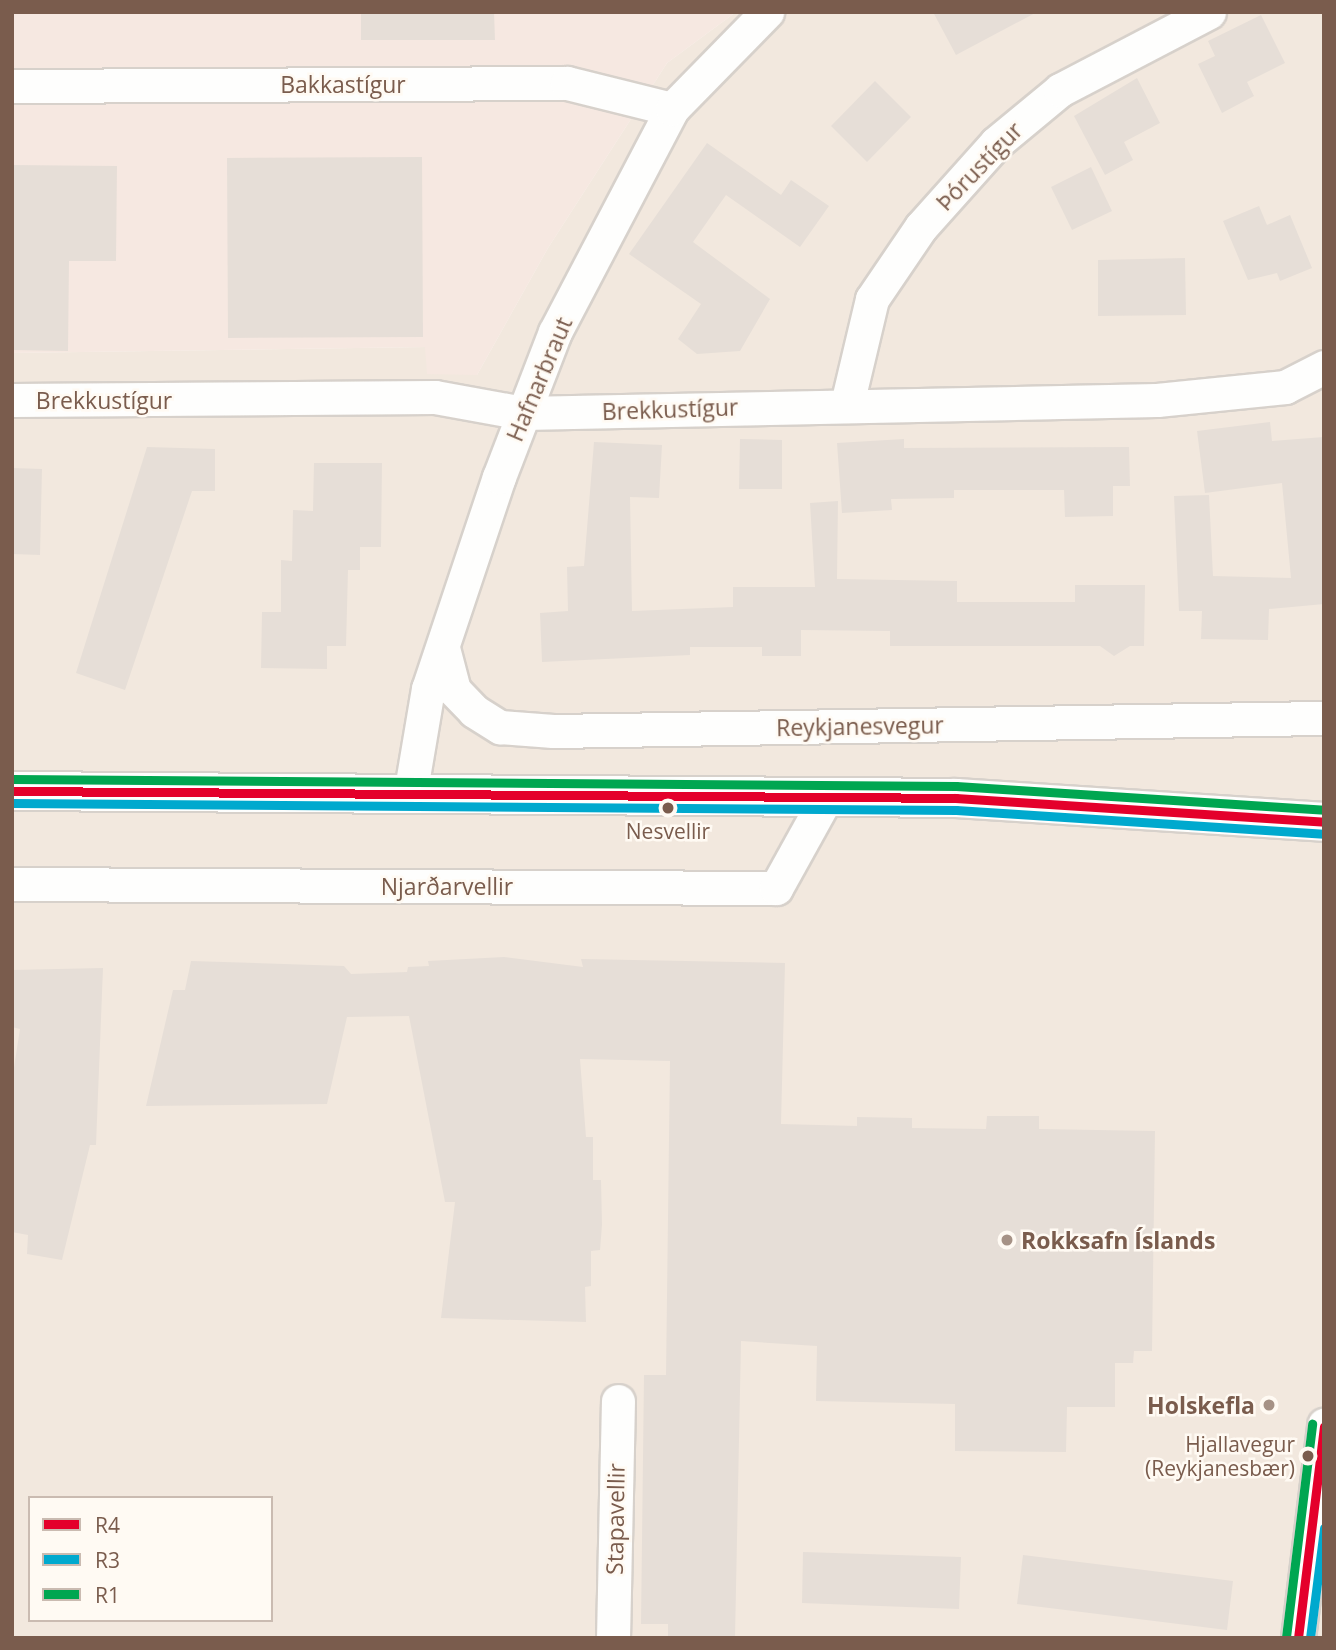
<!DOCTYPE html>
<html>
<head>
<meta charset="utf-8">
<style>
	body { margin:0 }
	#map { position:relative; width:1336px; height:1650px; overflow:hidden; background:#f9f5f0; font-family:"Open Sans",sans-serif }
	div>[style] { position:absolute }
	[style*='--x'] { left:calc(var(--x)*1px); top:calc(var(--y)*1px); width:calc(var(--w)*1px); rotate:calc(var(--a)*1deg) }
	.residential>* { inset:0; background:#f2e8de }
	.commercial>* { inset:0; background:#f6e8e1 }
	.building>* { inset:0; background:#e6ded7 }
	.roads { filter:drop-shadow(2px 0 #d7d1cb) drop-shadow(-2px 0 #d7d1cb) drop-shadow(0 2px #d7d1cb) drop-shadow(0 -2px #d7d1cb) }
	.minor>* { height:33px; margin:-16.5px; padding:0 16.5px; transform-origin:16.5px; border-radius:16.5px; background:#fefefd }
	.secondary>* { height:38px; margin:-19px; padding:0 19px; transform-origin:19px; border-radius:19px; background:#fefefd }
	.bus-1>* { height:9px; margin:-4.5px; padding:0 4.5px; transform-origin:4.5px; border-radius:4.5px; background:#e4002b }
	.bus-2>* { height:9px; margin:-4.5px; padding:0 4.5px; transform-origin:4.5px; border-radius:4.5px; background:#00a9ce }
	.bus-3>* { height:9px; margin:-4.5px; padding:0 4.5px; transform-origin:4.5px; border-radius:4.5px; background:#00a651 }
	.dots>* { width:19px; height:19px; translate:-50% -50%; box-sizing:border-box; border:4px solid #fffaf3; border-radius:50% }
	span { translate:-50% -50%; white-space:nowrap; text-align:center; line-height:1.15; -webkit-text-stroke:5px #fffaf3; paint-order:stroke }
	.bus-label { font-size:21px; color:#7a5c4d }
	.right { translate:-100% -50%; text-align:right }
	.street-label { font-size:23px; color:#7a5c4d }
	.poi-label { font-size:23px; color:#7a5c4d; font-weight:700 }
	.left { translate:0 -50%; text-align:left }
	.frame { position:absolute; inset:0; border:14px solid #7a5c4d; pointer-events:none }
	.legend { position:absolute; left:28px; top:1496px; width:245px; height:126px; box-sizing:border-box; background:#fffaf3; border:2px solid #cabbb1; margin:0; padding:9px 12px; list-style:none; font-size:21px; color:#7a5c4d }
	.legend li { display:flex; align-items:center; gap:14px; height:35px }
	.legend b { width:35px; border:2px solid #cabbb1 }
</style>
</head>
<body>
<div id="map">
	<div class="residential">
		<div style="clip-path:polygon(evenodd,736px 12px,1324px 12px,1324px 1638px,12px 1638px,12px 353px,426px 347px,477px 375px,548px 248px,667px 63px,736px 12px,30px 1498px,271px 1498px,271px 1620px,30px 1620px,30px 1498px)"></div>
	</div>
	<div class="commercial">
		<div style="clip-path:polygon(12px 12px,736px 12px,667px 63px,548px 248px,477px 375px,427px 374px,425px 347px,12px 353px)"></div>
	</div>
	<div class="building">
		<div style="clip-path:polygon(361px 12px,494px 12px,495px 40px,361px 40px)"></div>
		<div style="clip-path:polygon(933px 12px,1037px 12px,956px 55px)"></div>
		<div style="clip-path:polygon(1261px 15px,1285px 63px,1247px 82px,1254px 96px,1222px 113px,1198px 64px,1215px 56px,1208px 41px)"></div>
		<div style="clip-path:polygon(1137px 78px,1160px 123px,1124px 142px,1133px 160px,1105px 175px,1074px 116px)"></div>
		<div style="clip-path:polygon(875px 81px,911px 117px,867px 162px,831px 126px)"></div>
		<div style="clip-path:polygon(707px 143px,781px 195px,791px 180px,829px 206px,800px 247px,726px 195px,693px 242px,770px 299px,740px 351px,697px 354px,678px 339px,701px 304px,629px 254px)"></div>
		<div style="clip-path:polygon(422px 157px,423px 337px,228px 338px,227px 158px)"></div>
		<div style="clip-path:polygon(12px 165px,117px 166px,116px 261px,69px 261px,68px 351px,12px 350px)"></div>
		<div style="clip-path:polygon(1091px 167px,1112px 211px,1072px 230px,1051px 187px)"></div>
		<div style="clip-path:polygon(1259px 206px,1267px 225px,1290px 215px,1312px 268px,1280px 281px,1277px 273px,1248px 280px,1223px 221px)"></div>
		<div style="clip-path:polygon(1185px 258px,1186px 315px,1098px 316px,1098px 260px)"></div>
		<div style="clip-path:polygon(1270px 422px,1272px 441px,1324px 437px,1324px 604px,1269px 609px,1268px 640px,1201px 639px,1202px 611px,1179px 611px,1174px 496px,1209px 495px,1213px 576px,1291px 578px,1282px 483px,1205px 493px,1197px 431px)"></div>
		<div style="clip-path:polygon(740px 439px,782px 440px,782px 489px,739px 489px)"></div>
		<div style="clip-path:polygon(904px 439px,904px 448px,1129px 447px,1130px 486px,1113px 486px,1113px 516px,1065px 517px,1064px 490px,954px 490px,954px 498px,891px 499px,892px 510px,842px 513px,837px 443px)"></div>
		<div style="clip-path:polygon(594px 442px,662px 445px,659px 498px,630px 497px,632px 611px,733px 607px,733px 587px,815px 587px,810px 503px,838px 501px,837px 579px,957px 581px,957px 602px,1075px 602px,1075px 585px,1145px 585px,1144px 646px,1130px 646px,1114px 656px,1100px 646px,890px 646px,890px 631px,801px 630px,801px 656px,762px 656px,762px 647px,690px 647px,690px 655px,542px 662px,540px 613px,568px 611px,567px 567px,584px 566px)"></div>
		<div style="clip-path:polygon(147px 447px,215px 449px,215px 491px,192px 491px,125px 690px,76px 673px)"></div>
		<div style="clip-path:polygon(314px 463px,382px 463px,381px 547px,360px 547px,360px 570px,348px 570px,346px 646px,327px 646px,327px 669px,261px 668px,262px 612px,281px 612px,281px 560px,292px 561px,293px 510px,313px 511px)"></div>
		<div style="clip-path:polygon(12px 468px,42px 469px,40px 555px,12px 554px)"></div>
		<div style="clip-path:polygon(504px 957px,583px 967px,581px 959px,785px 963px,781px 1124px,857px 1126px,857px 1117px,912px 1118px,912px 1128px,986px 1129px,987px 1116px,1039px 1116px,1039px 1129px,1155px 1131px,1152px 1351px,1134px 1351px,1133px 1363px,1115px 1363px,1115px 1407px,1067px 1407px,1066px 1452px,955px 1451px,955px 1404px,816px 1401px,817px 1346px,741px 1341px,735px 1638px,668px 1638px,668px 1624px,641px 1624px,644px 1375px,666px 1375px,670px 1061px,580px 1059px,586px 1137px,593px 1137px,593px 1180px,601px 1180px,602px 1225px,600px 1250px,591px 1251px,591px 1286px,585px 1287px,586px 1322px,441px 1318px,455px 1202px,445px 1202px,409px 1016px,347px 1017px,327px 1104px,146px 1106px,173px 990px,185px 990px,191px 961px,344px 966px,351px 974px,407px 972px,408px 967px,429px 966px,428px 961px)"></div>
		<div style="clip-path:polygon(103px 968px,96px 1145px,90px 1145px,62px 1260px,27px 1254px,28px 1235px,12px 1232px,12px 1080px,20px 1029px,12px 1027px,12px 970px)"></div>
		<div style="clip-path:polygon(803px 1552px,961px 1557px,959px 1609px,802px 1603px)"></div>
		<div style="clip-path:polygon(1023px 1555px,1233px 1581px,1227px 1630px,1017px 1604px)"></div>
	</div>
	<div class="roads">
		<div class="minor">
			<div style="--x:12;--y:86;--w:555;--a:-0.31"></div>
			<div style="--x:567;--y:83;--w:108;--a:13.9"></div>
			<div style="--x:12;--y:400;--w:423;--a:-0.4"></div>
			<div style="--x:435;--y:397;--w:89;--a:10.3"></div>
			<div style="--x:523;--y:413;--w:634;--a:-1.17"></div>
			<div style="--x:1157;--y:400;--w:129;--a:-5.8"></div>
			<div style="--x:1285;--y:387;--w:44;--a:-27.1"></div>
			<div style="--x:847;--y:404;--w:108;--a:-76.6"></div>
			<div style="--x:872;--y:299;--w:87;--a:-55.8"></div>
			<div style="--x:921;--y:227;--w:113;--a:-48.2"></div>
			<div style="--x:996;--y:143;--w:83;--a:-39.6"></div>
			<div style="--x:1060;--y:90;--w:168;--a:-27.6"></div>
			<div style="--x:443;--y:648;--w:43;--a:75.3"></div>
			<div style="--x:454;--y:690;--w:29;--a:46"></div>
			<div style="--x:474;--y:711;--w:31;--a:32"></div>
			<div style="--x:500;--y:727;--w:53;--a:4.3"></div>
			<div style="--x:553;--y:731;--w:771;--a:-0.97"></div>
			<div style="--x:410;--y:795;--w:108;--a:-80.4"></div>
			<div style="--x:428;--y:689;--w:224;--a:-71.5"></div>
			<div style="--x:499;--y:477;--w:155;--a:-68.9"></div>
			<div style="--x:555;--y:332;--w:252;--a:-62.3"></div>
			<div style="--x:672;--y:109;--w:136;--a:-45.6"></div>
			<div style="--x:12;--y:884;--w:764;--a:0.3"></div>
			<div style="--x:776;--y:888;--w:105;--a:-61"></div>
			<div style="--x:613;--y:1638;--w:237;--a:-88.8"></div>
			<div style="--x:1298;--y:1638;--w:215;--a:-83"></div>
		</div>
		<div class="secondary">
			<div style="--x:12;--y:791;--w:944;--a:0.42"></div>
			<div style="--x:956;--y:798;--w:369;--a:3.7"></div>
		</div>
	</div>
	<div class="bus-1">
		<div style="--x:12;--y:791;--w:944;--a:0.42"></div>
		<div style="--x:956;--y:798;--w:369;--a:3.7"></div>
		<div style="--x:1298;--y:1638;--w:213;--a:-83"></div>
	</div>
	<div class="bus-2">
		<div style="--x:12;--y:803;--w:944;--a:0.42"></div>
		<div style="--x:956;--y:810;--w:368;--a:3.7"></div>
		<div style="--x:1310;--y:1638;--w:111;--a:-82.7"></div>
	</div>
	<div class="bus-3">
		<div style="--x:12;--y:779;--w:944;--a:0.42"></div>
		<div style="--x:956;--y:786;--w:369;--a:3.7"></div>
		<div style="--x:1286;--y:1637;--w:215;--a:-83"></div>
	</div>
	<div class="dots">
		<div style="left:668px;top:808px;background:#7a5c4d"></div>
		<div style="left:1007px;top:1240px;background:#a69286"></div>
		<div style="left:1269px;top:1405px;background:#a69286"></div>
		<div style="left:1308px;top:1456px;background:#7a5c4d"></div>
	</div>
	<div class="bus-label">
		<span style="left:668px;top:831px">Nesvellir</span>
		<span class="right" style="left:1295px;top:1456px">Hjallavegur<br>(Reykjanesbær)</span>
	</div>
	<div class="street-label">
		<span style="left:343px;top:84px">Bakkastígur</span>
		<span style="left:979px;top:166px;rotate:-46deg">Þórustígur</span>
		<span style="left:539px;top:379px;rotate:-67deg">Hafnarbraut</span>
		<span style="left:104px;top:400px">Brekkustígur</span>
		<span style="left:670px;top:409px;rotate:-2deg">Brekkustígur</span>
		<span style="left:860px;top:726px;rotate:-1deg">Reykjanesvegur</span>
		<span style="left:447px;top:886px">Njarðarvellir</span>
		<span style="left:615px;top:1519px;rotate:-89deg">Stapavellir</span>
	</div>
	<div class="poi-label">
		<span class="left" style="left:1021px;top:1240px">Rokksafn Íslands</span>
		<span class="right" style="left:1255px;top:1405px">Holskefla</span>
	</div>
	<div class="frame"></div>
	<ul class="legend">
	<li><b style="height:9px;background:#e4002b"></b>R4</li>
	<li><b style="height:9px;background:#00a9ce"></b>R3</li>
	<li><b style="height:9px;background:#00a651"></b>R1</li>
	</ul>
</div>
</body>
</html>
